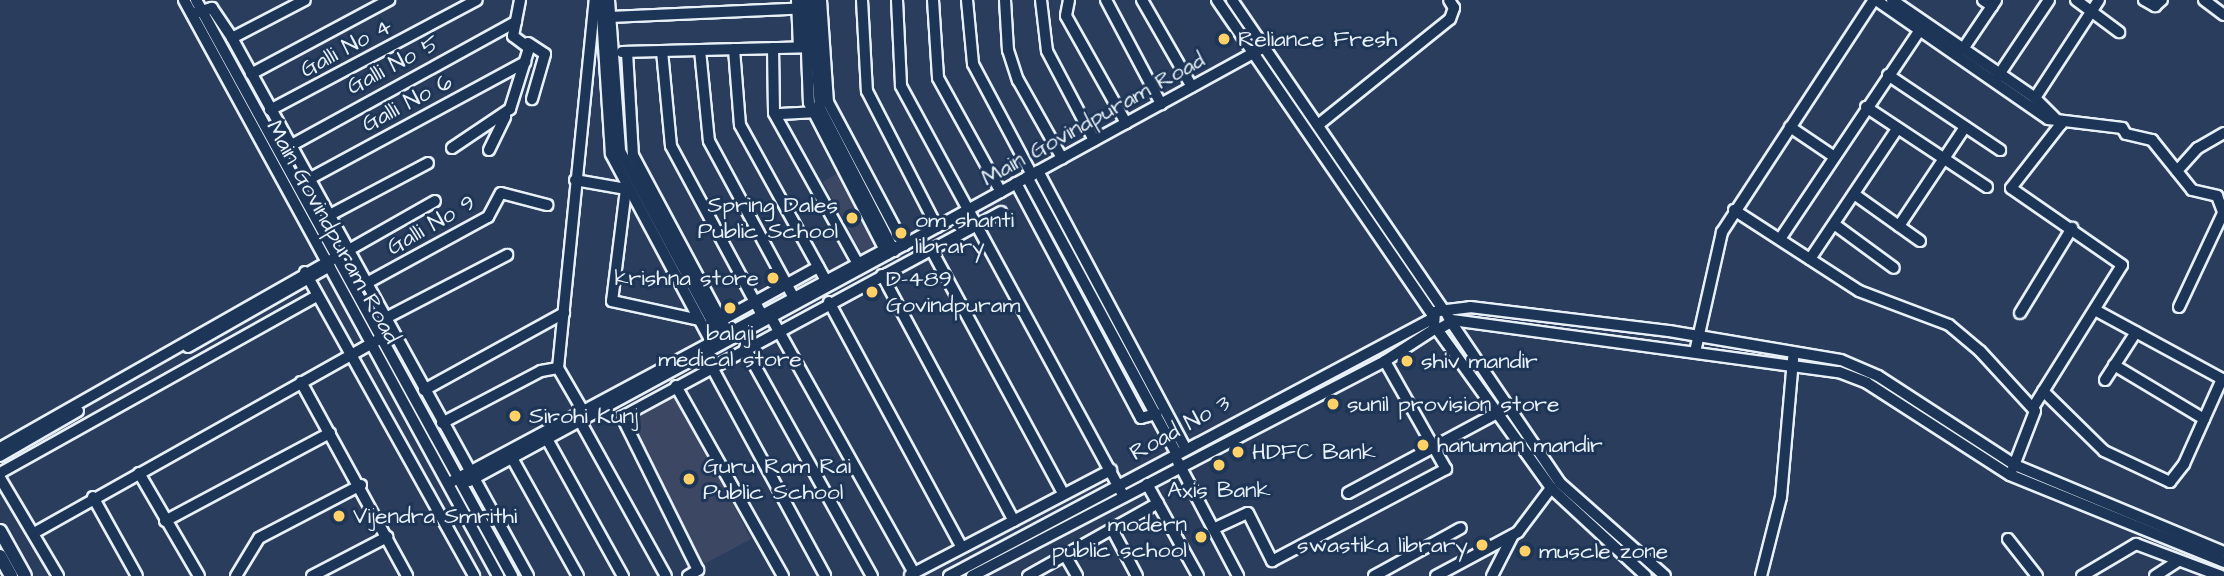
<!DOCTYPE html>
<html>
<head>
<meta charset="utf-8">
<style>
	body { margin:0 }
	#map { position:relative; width:2224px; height:576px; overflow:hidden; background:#2b3d5d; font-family:"Architects Daughter",sans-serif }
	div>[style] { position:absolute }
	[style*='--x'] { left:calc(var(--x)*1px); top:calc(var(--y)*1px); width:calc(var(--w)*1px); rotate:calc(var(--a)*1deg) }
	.built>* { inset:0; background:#3c4764 }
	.roads { filter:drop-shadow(2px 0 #e8f1f8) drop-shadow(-2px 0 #e8f1f8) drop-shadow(0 2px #e8f1f8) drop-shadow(0 -2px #e8f1f8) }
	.minor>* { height:10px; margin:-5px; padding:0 5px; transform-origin:5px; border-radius:5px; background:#1d3557 }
	.major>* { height:12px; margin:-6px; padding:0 6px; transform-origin:6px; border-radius:6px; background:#1d3557 }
	.dots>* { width:19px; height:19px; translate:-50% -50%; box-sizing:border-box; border:4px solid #1d3557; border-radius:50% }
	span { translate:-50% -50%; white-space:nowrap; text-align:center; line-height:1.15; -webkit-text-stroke:6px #1d3557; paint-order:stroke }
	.poi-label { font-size:23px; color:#e8f1f8 }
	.left { translate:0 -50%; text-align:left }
	.right { translate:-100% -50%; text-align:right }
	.street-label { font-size:23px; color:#e8f1f8 }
</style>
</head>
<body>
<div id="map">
	<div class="built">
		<div style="clip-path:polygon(838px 173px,876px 243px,862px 254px,823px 182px)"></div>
		<div style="clip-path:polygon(675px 391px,751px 539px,704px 564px,625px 418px)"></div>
	</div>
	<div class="roads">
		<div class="minor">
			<div style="--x:184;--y:0;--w:656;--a:61.4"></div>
			<div style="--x:196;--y:0;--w:657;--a:61.25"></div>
			<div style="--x:601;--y:0;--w:154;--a:86.3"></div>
			<div style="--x:611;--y:154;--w:217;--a:61.9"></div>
			<div style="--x:609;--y:0;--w:151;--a:85.8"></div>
			<div style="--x:620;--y:151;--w:215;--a:61.6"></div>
			<div style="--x:797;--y:0;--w:47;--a:87.6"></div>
			<div style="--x:805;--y:0;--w:103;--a:87.8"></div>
			<div style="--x:809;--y:103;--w:170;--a:62.7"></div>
			<div style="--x:812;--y:0;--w:108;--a:85.8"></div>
			<div style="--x:820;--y:108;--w:161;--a:62.6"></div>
			<div style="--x:821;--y:0;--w:102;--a:86.1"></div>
			<div style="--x:828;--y:102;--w:162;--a:62"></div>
			<div style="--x:862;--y:0;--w:91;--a:86.9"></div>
			<div style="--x:867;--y:91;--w:153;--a:62.8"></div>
			<div style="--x:897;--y:0;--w:86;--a:87.3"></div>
			<div style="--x:901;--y:86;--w:467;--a:61.5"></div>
			<div style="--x:933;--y:0;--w:78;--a:86.3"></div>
			<div style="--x:938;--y:78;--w:130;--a:61.1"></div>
			<div style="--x:967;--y:0;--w:64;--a:84.6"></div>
			<div style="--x:973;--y:64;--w:126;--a:62"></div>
			<div style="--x:1005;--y:0;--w:50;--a:86.6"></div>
			<div style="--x:1008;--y:50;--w:32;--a:72"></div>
			<div style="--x:1018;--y:80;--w:90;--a:60.6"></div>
			<div style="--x:1041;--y:0;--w:51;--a:83.3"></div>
			<div style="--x:1047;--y:51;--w:101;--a:62.2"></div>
			<div style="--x:1069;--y:0;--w:16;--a:101"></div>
			<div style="--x:1066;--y:16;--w:123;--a:60.7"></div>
			<div style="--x:1106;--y:0;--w:118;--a:62.1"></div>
			<div style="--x:1142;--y:0;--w:100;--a:60.1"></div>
			<div style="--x:1217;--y:0;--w:382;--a:55.6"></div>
			<div style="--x:1232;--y:0;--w:374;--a:55.7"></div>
			<div style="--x:1876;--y:0;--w:209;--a:34.7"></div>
			<div style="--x:2048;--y:119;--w:75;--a:6.9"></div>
			<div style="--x:2122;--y:128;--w:7;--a:56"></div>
			<div style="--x:2126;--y:134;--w:27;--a:13"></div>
			<div style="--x:2152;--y:140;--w:64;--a:51.3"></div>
			<div style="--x:2192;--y:190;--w:26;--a:13"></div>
			<div style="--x:2217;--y:196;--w:17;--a:69"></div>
			<div style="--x:1892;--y:0;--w:173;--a:34.4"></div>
			<div style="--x:2035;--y:98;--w:37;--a:45"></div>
			<div style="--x:1983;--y:0;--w:11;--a:34"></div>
			<div style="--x:2076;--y:0;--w:54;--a:36.7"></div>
			<div style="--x:2144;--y:0;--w:13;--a:29"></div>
			<div style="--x:2155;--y:6;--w:9;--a:-41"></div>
			<div style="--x:2204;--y:0;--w:25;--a:37"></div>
			<div style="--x:192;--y:14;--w:21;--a:-17"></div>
			<div style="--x:212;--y:8;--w:36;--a:56"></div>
			<div style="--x:232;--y:38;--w:614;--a:61.18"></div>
			<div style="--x:610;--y:17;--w:195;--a:-2.6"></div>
			<div style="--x:232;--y:38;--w:82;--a:-27.5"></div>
			<div style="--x:528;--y:43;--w:20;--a:33"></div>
			<div style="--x:545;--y:54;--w:47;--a:106.1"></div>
			<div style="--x:773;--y:48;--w:65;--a:89.1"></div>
			<div style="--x:774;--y:113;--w:173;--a:60.9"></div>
			<div style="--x:734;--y:49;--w:76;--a:85.5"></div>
			<div style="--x:740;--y:125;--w:178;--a:61.1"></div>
			<div style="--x:1963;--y:49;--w:59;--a:-56"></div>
			<div style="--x:700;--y:50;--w:91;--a:84.4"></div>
			<div style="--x:709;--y:141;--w:179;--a:61.6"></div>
			<div style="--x:662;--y:51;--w:95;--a:84.6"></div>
			<div style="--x:671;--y:146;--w:192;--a:61.7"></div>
			<div style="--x:622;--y:52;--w:185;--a:-1.5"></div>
			<div style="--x:627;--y:52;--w:103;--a:86.7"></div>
			<div style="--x:633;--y:155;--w:202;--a:61.9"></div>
			<div style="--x:251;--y:74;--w:157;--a:-28.2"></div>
			<div style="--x:1888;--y:75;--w:135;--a:33.8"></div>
			<div style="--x:1996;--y:79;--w:95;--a:-56.1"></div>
			<div style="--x:2035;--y:98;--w:117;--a:-56.9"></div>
			<div style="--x:1866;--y:107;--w:145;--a:33.5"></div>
			<div style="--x:270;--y:110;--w:234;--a:-28"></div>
			<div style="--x:780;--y:114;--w:33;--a:-3"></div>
			<div style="--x:1318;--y:125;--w:169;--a:-38.8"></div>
			<div style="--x:1450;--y:19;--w:12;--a:-70"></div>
			<div style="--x:1454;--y:8;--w:9;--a:-122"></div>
			<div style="--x:1790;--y:127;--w:52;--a:34"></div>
			<div style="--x:290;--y:146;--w:258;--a:-28.8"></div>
			<div style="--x:452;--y:148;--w:70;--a:-33.9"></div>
			<div style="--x:510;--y:109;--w:64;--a:-72.7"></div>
			<div style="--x:529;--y:48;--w:20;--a:-143"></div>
			<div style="--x:513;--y:36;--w:37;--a:-79"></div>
			<div style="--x:489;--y:150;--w:37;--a:-64"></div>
			<div style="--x:1038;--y:171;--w:313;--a:62"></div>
			<div style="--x:2177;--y:171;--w:31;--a:-48"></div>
			<div style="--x:2198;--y:148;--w:30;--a:-30"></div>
			<div style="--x:1027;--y:177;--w:313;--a:61.6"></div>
			<div style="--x:309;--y:179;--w:246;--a:-28.4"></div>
			<div style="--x:575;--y:180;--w:52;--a:10"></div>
			<div style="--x:626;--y:189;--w:113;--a:97.1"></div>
			<div style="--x:612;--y:301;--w:89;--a:12.3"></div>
			<div style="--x:1016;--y:183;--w:266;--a:62"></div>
			<div style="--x:1141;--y:418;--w:16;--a:-15"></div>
			<div style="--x:1854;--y:194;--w:81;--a:35.5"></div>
			<div style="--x:1734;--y:210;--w:149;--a:32.9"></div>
			<div style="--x:1859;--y:291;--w:96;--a:20.7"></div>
			<div style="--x:1949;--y:325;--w:40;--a:40"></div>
			<div style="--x:1980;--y:351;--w:81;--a:47.5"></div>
			<div style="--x:2035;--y:411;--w:61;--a:111.1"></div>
			<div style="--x:328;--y:216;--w:113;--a:-27.9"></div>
			<div style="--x:1834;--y:224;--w:74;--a:36.3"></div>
			<div style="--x:1899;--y:226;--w:119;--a:-56.3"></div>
			<div style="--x:1780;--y:239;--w:250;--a:-56.2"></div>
			<div style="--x:931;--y:249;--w:277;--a:61.6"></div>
			<div style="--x:1810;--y:259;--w:156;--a:-56.2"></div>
			<div style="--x:305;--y:272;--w:348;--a:60.9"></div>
			<div style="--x:882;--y:275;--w:279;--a:61.8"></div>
			<div style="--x:365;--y:284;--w:140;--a:-28.6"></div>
			<div style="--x:488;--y:217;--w:27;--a:-62"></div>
			<div style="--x:501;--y:193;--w:48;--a:14.6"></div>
			<div style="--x:829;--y:302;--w:277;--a:61.6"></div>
			<div style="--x:2179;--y:307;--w:106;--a:-64.9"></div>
			<div style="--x:1447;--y:310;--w:23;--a:-7"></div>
			<div style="--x:1470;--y:307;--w:200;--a:6.9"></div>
			<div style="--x:1669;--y:331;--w:174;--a:9.6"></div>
			<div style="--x:1841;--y:360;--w:40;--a:23.4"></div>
			<div style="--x:1878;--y:376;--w:163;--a:33"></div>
			<div style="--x:2015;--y:465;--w:226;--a:22.6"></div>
			<div style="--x:2095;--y:310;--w:147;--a:28.5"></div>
			<div style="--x:2020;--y:313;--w:100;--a:-58.5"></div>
			<div style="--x:384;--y:319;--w:139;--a:-27.5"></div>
			<div style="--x:772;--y:319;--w:291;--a:60.8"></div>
			<div style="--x:722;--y:320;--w:110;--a:-28.9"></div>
			<div style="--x:1452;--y:320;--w:390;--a:7.7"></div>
			<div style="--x:1839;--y:372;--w:30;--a:21"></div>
			<div style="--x:1867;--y:383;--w:170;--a:32.8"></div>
			<div style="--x:2010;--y:475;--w:231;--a:22.1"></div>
			<div style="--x:1451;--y:322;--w:194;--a:55.9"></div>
			<div style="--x:1560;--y:483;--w:140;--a:41.5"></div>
			<div style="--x:1439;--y:329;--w:14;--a:-30"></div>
			<div style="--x:1451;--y:322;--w:13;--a:-117"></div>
			<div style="--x:1445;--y:310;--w:10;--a:169"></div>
			<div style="--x:1435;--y:312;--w:13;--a:94"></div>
			<div style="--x:1434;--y:325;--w:201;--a:54.3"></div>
			<div style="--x:1551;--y:488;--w:129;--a:42.8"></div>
			<div style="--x:188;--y:347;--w:163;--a:-29.7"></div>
			<div style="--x:745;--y:348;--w:261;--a:60.9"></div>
			<div style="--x:702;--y:349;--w:258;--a:61.5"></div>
			<div style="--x:1695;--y:352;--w:123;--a:-77.3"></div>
			<div style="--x:1722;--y:232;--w:277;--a:-56.8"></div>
			<div style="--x:2114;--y:365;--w:105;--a:31"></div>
			<div style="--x:2105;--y:380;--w:57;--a:-57.1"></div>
			<div style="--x:301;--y:382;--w:221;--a:61.3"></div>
			<div style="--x:676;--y:386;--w:218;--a:60.6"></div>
			<div style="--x:424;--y:390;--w:160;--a:-28.8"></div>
			<div style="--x:2043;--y:391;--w:86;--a:44.5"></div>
			<div style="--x:2104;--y:451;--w:73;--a:25.2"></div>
			<div style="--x:2170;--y:482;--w:23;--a:-52"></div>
			<div style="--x:2184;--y:464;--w:93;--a:-65.9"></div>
			<div style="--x:2034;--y:406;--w:166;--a:-58"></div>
			<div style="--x:2122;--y:265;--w:135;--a:-145.3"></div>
			<div style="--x:2011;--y:188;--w:81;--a:-52"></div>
			<div style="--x:583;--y:411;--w:50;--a:-120.2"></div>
			<div style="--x:558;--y:368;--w:370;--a:-84.3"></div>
			<div style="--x:580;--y:421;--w:177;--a:61"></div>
			<div style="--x:442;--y:423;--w:112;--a:-27.7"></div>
			<div style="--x:541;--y:371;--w:17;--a:-10"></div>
			<div style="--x:547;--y:439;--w:157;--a:61"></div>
			<div style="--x:0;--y:448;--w:500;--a:-29.59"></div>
			<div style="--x:0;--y:456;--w:90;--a:-30"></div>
			<div style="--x:512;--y:458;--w:135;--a:60.8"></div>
			<div style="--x:1178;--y:462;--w:129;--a:62.2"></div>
			<div style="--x:0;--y:473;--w:364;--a:-29.2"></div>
			<div style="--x:139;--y:473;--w:119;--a:59.8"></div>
			<div style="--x:0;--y:478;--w:114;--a:59.4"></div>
			<div style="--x:469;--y:481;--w:495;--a:-28.5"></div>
			<div style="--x:449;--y:483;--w:493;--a:-28.2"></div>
			<div style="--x:884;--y:250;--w:21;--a:-14"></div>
			<div style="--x:904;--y:245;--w:409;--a:-28.8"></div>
			<div style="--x:1147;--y:484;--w:105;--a:61"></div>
			<div style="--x:1348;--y:493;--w:174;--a:-28.2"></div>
			<div style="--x:93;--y:497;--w:90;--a:60.9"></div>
			<div style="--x:165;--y:521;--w:187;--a:-28.1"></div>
			<div style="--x:1112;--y:529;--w:53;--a:62"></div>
			<div style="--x:1213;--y:529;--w:38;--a:-25"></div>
			<div style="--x:1248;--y:513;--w:54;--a:63.4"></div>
			<div style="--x:1272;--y:561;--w:197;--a:-27.9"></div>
			<div style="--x:1446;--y:469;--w:124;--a:-119.5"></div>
			<div style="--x:34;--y:533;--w:394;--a:-29.3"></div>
			<div style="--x:2008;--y:539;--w:47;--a:51.9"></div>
			<div style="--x:1065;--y:555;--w:24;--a:60"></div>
			<div style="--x:910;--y:575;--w:227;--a:-27.6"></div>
			<div style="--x:236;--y:576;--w:44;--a:-58.8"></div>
			<div style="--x:259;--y:538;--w:115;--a:-27.5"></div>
			<div style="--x:312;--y:576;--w:85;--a:-27.5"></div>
			<div style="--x:688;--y:576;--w:12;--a:-31"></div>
			<div style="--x:698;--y:570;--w:171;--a:-116.4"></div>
			<div style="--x:622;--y:417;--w:431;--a:-28.4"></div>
			<div style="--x:949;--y:576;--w:547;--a:-28.02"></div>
			<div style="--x:972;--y:576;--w:466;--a:-27.5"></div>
			<div style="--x:1385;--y:361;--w:61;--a:-32.9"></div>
			<div style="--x:1028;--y:576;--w:149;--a:-29.3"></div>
			<div style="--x:1374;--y:576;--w:99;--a:-28.9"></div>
			<div style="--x:1436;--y:576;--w:93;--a:-28.2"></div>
			<div style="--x:1518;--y:532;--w:55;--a:-53.1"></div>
			<div style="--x:1492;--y:576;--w:46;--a:-62.9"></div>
			<div style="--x:1761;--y:576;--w:81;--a:-75.8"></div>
			<div style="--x:1781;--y:497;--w:139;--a:-85"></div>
			<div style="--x:2082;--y:576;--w:63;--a:-30.7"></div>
			<div style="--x:2136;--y:544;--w:91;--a:20.6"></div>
			<div style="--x:2155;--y:576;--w:27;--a:-33"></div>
		</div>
		<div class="major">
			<div style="--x:0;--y:531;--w:51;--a:60.9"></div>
			<div style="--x:0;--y:556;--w:23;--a:61"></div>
		</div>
	</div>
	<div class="dots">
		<div style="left:1224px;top:39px;background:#ffd166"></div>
		<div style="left:852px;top:218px;background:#ffd166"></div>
		<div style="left:901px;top:233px;background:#ffd166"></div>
		<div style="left:773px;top:278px;background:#ffd166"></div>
		<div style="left:872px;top:292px;background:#ffd166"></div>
		<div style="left:730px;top:308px;background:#ffd166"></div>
		<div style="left:1407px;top:361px;background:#ffd166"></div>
		<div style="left:1333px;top:404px;background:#ffd166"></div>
		<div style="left:515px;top:416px;background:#ffd166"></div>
		<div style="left:1423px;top:445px;background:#ffd166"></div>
		<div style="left:1238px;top:452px;background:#ffd166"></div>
		<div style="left:1219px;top:465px;background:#ffd166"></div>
		<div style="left:689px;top:479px;background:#ffd166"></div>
		<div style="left:339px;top:516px;background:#ffd166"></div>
		<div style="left:1201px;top:537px;background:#ffd166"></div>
		<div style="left:1482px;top:545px;background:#ffd166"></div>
		<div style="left:1525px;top:551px;background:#ffd166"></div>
	</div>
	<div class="poi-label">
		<span class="left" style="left:1238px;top:39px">Reliance Fresh</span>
		<span class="right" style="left:838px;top:218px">Spring Dales<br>Public School</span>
		<span class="left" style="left:915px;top:233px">om shanti<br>library</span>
		<span class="right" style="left:759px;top:278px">krishna store</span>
		<span class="left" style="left:886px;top:292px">D-489<br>Govindpuram</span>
		<span style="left:730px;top:346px">balaji<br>medical store</span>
		<span class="left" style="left:1421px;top:361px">shiv mandir</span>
		<span class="left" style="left:1347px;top:404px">sunil provision store</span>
		<span class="left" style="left:529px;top:416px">Sirohi Kunj</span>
		<span class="left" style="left:1437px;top:445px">hanuman mandir</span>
		<span class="left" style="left:1252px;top:452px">HDFC Bank</span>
		<span class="left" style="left:703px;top:479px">Guru Ram Rai<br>Public School</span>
		<span style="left:1219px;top:490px">Axis Bank</span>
		<span class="left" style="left:353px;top:516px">Vijendra Smrithi</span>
		<span class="right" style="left:1187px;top:537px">modern<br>public school</span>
		<span class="right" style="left:1468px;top:545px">swastika library</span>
		<span class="left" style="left:1539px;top:551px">muscle zone</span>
	</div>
	<div class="street-label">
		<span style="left:346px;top:48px;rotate:-28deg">Galli No 4</span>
		<span style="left:393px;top:65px;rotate:-28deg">Galli No 5</span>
		<span style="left:407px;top:103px;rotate:-28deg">Galli No 6</span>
		<span style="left:1093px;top:119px;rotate:-29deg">Main Govindpuram Road</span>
		<span style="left:431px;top:225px;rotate:-30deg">Galli No 9</span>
		<span style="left:333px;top:232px;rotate:61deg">Main Govindpuram Road</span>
		<span style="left:1180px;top:428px;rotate:-29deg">Road No 3</span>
	</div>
</div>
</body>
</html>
